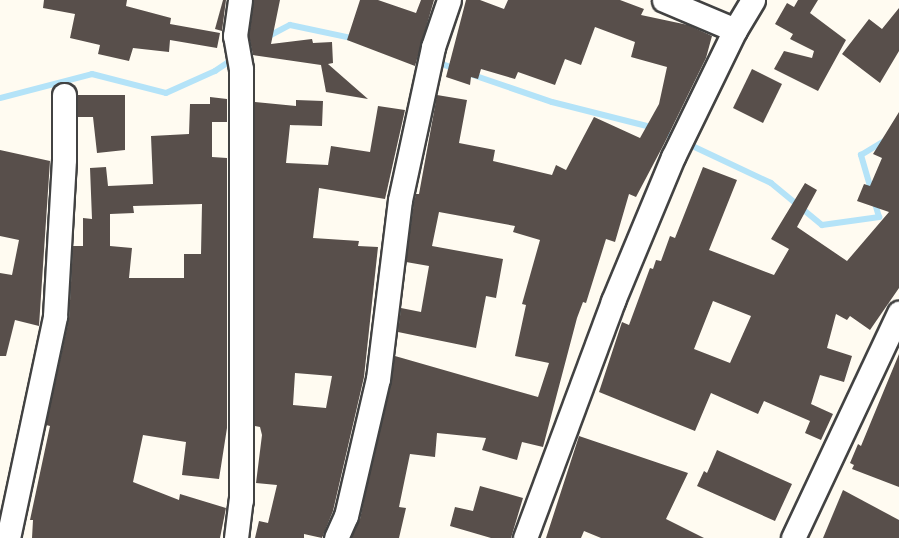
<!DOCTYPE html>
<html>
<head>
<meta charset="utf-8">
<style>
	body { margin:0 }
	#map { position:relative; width:899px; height:538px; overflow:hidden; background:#fffbf1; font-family:"Zilla Slab",serif }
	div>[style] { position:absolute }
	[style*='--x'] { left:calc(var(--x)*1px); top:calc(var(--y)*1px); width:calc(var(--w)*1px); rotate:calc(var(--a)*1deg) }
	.stream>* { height:6px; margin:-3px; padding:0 3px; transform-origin:3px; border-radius:3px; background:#b4e3f8 }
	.building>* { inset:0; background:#584f4b }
	.roads { filter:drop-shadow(2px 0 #424242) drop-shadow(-2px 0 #424242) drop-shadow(0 2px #424242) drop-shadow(0 -2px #424242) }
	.minor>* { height:23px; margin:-11.5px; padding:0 11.5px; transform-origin:11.5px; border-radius:11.5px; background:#fff }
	span { translate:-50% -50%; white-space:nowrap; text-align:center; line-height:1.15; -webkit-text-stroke:7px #fff; paint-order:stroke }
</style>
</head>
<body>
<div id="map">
	<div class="stream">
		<div style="--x:267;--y:37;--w:26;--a:-28"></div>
		<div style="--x:290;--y:25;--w:67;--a:12"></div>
		<div style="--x:411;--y:53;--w:48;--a:19.6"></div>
		<div style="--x:473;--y:75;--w:83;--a:18.9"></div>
		<div style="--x:552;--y:102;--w:106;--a:14.2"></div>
		<div style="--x:655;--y:128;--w:23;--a:25"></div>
		<div style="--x:0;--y:98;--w:95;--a:-14.6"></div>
		<div style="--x:92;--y:74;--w:76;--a:14.4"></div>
		<div style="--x:166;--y:93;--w:54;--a:-24.2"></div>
		<div style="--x:215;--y:71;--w:23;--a:-34"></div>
		<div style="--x:686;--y:143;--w:94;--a:25.2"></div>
		<div style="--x:771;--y:183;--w:66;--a:39.5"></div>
		<div style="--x:822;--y:225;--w:58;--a:-8"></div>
		<div style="--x:879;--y:217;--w:65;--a:-106.2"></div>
		<div style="--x:861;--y:155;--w:44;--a:-31.2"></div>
	</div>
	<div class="building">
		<div style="clip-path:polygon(44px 0,127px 0,126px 6px,171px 18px,170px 24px,220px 33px,217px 48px,170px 40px,169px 52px,133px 48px,129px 61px,98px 54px,100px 45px,70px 38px,75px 14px,43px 8px)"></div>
		<div style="clip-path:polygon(223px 0,226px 0,222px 31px,215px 29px)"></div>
		<div style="clip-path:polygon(254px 0,280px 0,271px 44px,312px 39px,313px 43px,332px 42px,333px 63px,328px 64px,368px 99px,326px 92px,321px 65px,253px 55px,249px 36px)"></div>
		<div style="clip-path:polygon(360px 0,378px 0,416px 13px,421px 0,434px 0,415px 66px,347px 40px)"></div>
		<div style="clip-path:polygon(466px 0,480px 0,504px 9px,508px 0,620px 0,644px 9px,641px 15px,688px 25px,712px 36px,706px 58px,664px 144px,636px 197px,629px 194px,615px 242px,606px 239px,586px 303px,583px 302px,577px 318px,543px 447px,522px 442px,517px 460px,482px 450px,486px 438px,437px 433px,435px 457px,410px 454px,399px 507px,406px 508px,399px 538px,351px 538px,360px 519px,395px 356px,538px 397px,549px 363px,515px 356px,526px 305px,522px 304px,540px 240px,513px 232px,515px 226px,439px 212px,432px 246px,503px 259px,496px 298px,486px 296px,476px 348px,398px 332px,401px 308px,421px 312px,429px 266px,406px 262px,414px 202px,416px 194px,419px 194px,437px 95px,467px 100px,459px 143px,495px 150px,493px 161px,552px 175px,556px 165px,566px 170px,594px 117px,640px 138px,659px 104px,667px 67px,631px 57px,635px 42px,595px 27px,581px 65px,565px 59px,555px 85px,518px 72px,515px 79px,481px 69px,478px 79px,471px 77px,470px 85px,446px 77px)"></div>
		<div style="clip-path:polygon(798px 0,818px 0,810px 13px,846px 40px,818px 91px,774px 69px,784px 51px,812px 58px,814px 51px,790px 39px,793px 34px,775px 24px,787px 3px,794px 7px)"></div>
		<div style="clip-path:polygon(899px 8px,899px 51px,880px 83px,842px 54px,869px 19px,882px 29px)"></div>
		<div style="clip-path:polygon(752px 69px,782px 84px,763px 123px,733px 108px)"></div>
		<div style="clip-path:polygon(78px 95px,125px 95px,125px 150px,97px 153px,93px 117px,78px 117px)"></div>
		<div style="clip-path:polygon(evenodd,210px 97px,227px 99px,227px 122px,212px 122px,212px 157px,227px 158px,227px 428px,219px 479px,182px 475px,186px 442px,143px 435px,133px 482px,179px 500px,180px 494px,226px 508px,220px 538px,32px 538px,33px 520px,30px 520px,50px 426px,46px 425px,69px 319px,73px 246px,83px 246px,83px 218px,92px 219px,90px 168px,106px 167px,108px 186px,153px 184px,151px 136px,189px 134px,190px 104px,210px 104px,210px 97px,202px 204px,201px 254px,184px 254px,184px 278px,129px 278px,132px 248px,110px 246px,110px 214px,134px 213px,133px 206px,202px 204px)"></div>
		<div style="clip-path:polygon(evenodd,296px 100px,323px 101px,322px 126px,290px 125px,286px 163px,328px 165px,331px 146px,370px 152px,378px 106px,405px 110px,385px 199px,319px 188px,313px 238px,359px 241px,358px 246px,378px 247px,364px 377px,333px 511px,322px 538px,304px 534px,304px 538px,255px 538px,259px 521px,268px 523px,277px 485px,256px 483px,262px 435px,260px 427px,255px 426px,255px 102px,296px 106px,296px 100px,295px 373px,332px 376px,326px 408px,293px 405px,295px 373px)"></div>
		<div style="clip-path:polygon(evenodd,899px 112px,899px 288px,870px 330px,850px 316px,847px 320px,836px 314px,827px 348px,852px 356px,844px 382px,820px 375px,811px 404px,833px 414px,821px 440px,805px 433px,810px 421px,764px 401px,758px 414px,711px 393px,695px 431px,599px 392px,622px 322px,629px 325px,650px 268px,653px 269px,656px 260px,661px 261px,670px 236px,675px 238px,703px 167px,737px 180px,709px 250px,774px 275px,789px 249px,771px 239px,805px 183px,817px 190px,797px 227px,847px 261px,889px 212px,857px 201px,864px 184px,870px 186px,882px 158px,873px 154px,899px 112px,713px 301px,751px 316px,730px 363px,694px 349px,713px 301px)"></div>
		<div style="clip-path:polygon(0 150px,50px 161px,39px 326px,15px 320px,6px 356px,0 356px,0 273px,12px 275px,19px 240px,0 236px)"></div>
		<div style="clip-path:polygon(899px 354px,899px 487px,852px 469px,854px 465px,850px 463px,858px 444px,861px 446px)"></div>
		<div style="clip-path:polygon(579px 436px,688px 473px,666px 519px,704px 538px,601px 538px,584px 531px,581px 538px,546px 538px)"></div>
		<div style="clip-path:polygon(717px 450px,792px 484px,775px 521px,697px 486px,704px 471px,707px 473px)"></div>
		<div style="clip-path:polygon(480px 486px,523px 498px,511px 538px,491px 538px,450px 526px,455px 507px,473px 511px)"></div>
		<div style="clip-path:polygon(843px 490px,899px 520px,899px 538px,823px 538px)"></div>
	</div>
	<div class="roads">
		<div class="minor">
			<div style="--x:664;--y:0;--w:77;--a:22.9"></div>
			<div style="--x:8;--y:538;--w:227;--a:-78"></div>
			<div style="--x:55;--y:316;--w:157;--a:-86.7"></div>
			<div style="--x:64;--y:159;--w:64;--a:-90"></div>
			<div style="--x:236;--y:538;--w:38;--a:-83"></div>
			<div style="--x:241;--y:500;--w:431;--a:-90"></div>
			<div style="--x:241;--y:69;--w:34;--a:-100"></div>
			<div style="--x:235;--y:36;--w:36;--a:-82"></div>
			<div style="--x:336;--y:538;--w:24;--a:-66"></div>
			<div style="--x:346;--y:516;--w:141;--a:-76.9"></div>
			<div style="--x:378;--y:379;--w:180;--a:-83"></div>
			<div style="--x:400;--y:200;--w:157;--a:-77.8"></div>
			<div style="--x:433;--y:47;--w:50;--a:-71.2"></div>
			<div style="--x:525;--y:538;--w:253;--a:-69.6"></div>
			<div style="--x:613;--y:301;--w:156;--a:-67.4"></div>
			<div style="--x:673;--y:157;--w:141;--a:-64"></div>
			<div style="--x:735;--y:30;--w:35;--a:-59"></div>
			<div style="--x:793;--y:538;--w:249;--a:-64.8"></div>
		</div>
	</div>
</div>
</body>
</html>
